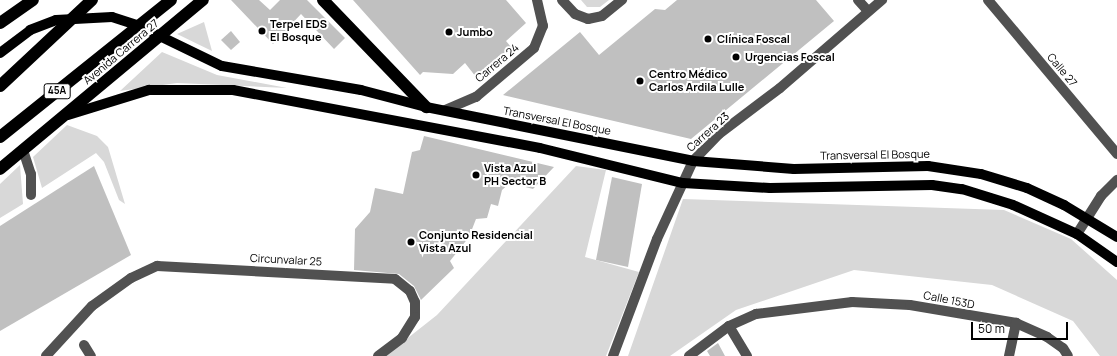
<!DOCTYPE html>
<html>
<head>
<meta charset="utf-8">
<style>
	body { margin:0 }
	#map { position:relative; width:1117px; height:356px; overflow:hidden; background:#fff; font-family:Manrope,sans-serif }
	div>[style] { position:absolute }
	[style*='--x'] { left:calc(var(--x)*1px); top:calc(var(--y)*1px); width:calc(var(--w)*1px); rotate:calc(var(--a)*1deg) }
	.green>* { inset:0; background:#d8d8d8 }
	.building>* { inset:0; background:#c0c0c0 }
	.minor>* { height:10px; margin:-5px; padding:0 5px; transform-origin:5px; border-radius:5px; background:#515151 }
	.major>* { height:10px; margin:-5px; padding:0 5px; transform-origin:5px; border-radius:5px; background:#000 }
	.highway>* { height:12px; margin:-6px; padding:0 6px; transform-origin:6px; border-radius:6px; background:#000 }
	.dots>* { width:11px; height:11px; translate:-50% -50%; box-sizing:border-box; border:2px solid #fff; border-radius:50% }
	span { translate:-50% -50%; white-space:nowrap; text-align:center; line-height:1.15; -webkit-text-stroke:4px #fff; paint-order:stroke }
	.shield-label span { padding:1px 3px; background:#fff; border:1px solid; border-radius:3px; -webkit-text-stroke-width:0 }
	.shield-label { font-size:10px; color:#000; font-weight:700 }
	.poi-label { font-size:11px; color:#000; font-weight:700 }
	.left { translate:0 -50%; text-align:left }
	.street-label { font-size:11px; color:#000 }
	.scale { position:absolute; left:971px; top:322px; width:97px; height:18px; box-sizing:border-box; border:2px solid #000; border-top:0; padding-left:5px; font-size:12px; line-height:14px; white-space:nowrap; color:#000; -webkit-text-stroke:3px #fff; paint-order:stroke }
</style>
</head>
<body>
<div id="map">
	<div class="green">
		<div style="clip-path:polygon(581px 0,609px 0,600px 7px,587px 7px)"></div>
		<div style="clip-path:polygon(204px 22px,212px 51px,177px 34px)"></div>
		<div style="clip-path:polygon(162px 52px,217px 75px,287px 88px,177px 83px,120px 91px)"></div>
		<div style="clip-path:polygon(67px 125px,97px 136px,108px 147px,125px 204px,119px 200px,104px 162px,96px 153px,42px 188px,33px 157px)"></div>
		<div style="clip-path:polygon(20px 165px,23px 204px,0 218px,0 184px)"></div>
		<div style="clip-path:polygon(576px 166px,606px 170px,585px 257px,639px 272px,606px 356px,385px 356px,437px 315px)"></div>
		<div style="clip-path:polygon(683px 199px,1004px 210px,1071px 239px,1117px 280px,1117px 356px,1100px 356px,1073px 321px,992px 285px,854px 270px,736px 310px,670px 356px,628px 356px)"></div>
	</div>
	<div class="building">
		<div style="clip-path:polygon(231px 0,259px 0,270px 10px,280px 0,307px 0,345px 38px,334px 49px,301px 14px,273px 44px)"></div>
		<div style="clip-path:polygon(353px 0,506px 0,526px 23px,506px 41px,511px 47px,476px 77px,465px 63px,453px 74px,423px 72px,420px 75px)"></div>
		<div style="clip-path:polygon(677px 0,816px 0,834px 21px,691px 139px,503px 95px,580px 32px,599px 55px,655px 9px,665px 10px)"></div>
		<div style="clip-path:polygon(231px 31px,240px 42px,231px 50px,221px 40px)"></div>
		<div style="clip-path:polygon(424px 136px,554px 167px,533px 189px,510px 183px,502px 190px,498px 206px,491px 204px,487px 218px,476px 219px,469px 237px,450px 261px,454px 268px,421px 300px,414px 286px,399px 274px,354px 270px,355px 229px,370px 212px,375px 188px,403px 194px,412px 152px,420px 150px)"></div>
		<div style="clip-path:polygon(94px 166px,131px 255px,0 331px,0 226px)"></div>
		<div style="clip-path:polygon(612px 177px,642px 184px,628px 267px,596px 260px)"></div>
		<div style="clip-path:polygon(718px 343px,725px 356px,710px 356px,707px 351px)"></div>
	</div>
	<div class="minor">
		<div style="--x:562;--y:0;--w:19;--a:47"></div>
		<div style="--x:575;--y:14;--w:14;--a:21"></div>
		<div style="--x:588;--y:19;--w:14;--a:-12"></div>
		<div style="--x:602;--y:16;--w:26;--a:-39"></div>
		<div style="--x:858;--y:0;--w:15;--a:48"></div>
		<div style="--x:988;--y:0;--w:201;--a:50"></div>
		<div style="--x:445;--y:110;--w:34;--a:-23"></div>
		<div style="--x:476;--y:97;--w:76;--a:-40.2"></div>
		<div style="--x:534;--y:48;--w:24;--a:-68"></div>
		<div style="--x:543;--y:26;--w:27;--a:-103"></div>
		<div style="--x:23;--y:150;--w:25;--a:72"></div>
		<div style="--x:31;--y:174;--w:21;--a:90"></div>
		<div style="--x:1077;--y:234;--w:45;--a:-57.7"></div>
		<div style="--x:1101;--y:196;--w:23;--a:-45"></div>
		<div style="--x:729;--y:326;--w:35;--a:59"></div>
		<div style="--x:84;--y:345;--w:13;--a:58"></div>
		<div style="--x:46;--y:356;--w:68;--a:-47.4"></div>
		<div style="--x:92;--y:306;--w:48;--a:-35.7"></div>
		<div style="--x:131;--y:278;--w:29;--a:-25"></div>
		<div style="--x:157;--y:266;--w:238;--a:3.1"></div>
		<div style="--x:395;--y:279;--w:19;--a:39"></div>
		<div style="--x:410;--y:291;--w:12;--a:66"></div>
		<div style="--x:415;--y:302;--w:15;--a:90"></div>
		<div style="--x:415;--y:317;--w:25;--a:122"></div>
		<div style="--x:402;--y:338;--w:30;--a:143"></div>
		<div style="--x:613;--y:356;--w:125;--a:-69.4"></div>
		<div style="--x:657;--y:239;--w:86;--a:-65.2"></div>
		<div style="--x:693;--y:161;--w:37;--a:-46"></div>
		<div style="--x:719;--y:134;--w:76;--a:-37"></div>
		<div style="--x:780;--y:88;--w:135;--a:-40.8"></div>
		<div style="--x:689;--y:356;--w:50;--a:-36.9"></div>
		<div style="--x:729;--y:326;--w:30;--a:-24"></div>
		<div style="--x:756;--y:314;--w:97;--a:-7.1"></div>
		<div style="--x:852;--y:302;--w:58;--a:3"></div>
		<div style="--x:910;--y:305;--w:108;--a:9.6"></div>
		<div style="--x:1016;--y:323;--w:34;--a:24"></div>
		<div style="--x:1047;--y:337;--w:19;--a:35"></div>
		<div style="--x:1063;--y:348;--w:9;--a:58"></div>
		<div style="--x:1009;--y:356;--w:34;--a:-78"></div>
	</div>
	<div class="major">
		<div style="--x:0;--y:53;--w:38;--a:-37"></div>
		<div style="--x:30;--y:30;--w:28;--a:-21"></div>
		<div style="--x:56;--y:20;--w:56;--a:-3.1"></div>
		<div style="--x:112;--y:17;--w:26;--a:18"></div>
		<div style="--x:137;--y:25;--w:94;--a:25.8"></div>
		<div style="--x:222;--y:66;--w:141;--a:9.8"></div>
		<div style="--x:361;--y:90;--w:67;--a:14.7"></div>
		<div style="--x:426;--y:107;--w:272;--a:11.4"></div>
		<div style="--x:693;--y:161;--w:101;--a:4.5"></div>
		<div style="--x:794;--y:169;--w:134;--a:-1.3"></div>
		<div style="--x:928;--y:166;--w:54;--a:8.6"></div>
		<div style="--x:981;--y:174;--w:48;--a:16.9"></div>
		<div style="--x:1027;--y:188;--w:41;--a:24.7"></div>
		<div style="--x:1064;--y:205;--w:62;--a:31.1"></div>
		<div style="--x:68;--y:115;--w:85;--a:-17.2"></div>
		<div style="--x:149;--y:90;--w:84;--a:0"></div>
		<div style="--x:233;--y:90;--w:312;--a:10.7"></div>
		<div style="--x:540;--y:148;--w:147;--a:13.8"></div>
		<div style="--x:683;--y:183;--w:87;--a:3.3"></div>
		<div style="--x:770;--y:188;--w:162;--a:-1.1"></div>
		<div style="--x:932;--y:185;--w:30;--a:8"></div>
		<div style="--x:962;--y:189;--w:53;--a:17.4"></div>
		<div style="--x:1013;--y:205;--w:70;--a:24.4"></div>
		<div style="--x:1077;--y:234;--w:49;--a:35"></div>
	</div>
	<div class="highway">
		<div style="--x:323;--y:0;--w:149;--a:46.1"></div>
		<div style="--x:0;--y:23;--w:40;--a:-34.9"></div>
		<div style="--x:0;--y:86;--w:126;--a:-43.1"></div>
		<div style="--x:0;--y:137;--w:219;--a:-38.7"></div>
		<div style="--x:0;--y:169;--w:264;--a:-39.8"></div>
	</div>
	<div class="dots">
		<div style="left:262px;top:31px;background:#000"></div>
		<div style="left:449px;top:32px;background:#000"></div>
		<div style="left:708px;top:39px;background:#000"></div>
		<div style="left:736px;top:57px;background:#000"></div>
		<div style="left:640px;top:81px;background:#000"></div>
		<div style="left:476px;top:175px;background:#000"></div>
		<div style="left:411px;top:242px;background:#000"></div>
	</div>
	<div class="shield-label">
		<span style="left:57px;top:91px">45A</span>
	</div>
	<div class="poi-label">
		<span class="left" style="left:270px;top:31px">Terpel EDS<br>El Bosque</span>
		<span class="left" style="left:457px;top:32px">Jumbo</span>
		<span class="left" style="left:717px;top:39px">Clínica Foscal</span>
		<span class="left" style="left:745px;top:57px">Urgencias Foscal</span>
		<span class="left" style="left:649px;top:81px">Centro Médico<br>Carlos Ardila Lulle</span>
		<span class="left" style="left:484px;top:175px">Vista Azul<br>PH Sector B</span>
		<span class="left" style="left:419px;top:242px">Conjunto Residencial<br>Vista Azul</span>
	</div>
	<div class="street-label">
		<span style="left:121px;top:52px;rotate:-40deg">Avenida Carrera 27</span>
		<span style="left:497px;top:63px;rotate:-40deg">Carrera 24</span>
		<span style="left:1062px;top:70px;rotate:50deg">Calle 27</span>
		<span style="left:557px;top:121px;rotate:11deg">Transversal El Bosque</span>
		<span style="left:708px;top:132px;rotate:-42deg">Carrera 23</span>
		<span style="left:875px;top:155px;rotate:-1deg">Transversal El Bosque</span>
		<span style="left:286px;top:260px;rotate:3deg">Circunvalar 25</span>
		<span style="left:949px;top:300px;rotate:11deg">Calle 153D</span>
	</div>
	<div class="scale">50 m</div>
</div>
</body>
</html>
